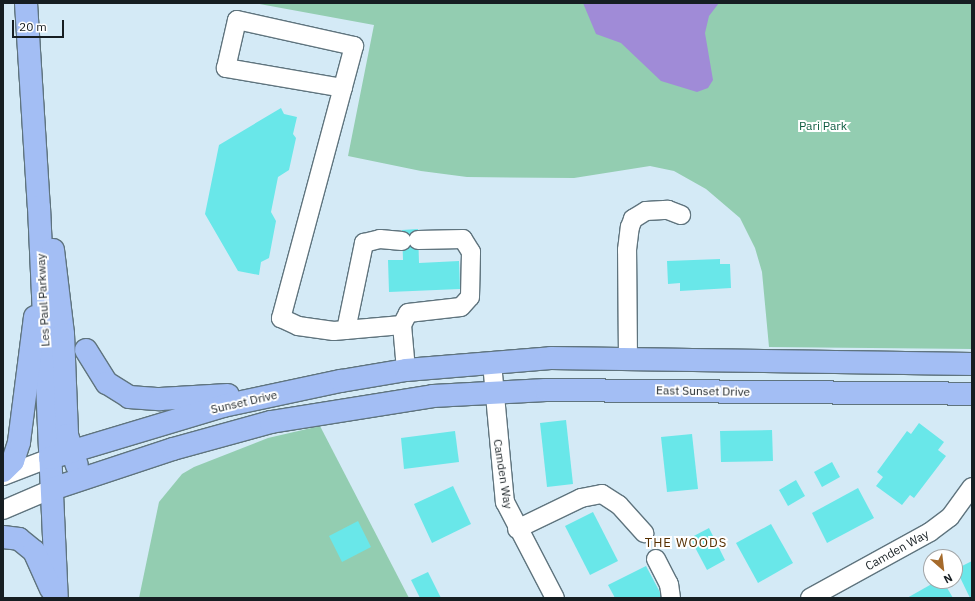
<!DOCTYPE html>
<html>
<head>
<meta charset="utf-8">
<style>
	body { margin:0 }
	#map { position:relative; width:975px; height:601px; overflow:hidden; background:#d4eaf6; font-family:"IBM Plex Sans",sans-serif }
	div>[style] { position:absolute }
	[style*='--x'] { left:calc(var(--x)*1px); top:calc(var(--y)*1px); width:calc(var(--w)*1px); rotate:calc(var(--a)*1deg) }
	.green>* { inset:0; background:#93cdb1 }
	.water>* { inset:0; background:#a08bd7 }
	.building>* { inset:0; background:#69e7e9 }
	.roads { filter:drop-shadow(1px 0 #5f747e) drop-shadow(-1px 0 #5f747e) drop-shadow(0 1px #5f747e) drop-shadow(0 -1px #5f747e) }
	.minor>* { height:18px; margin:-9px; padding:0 9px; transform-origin:9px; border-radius:9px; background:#fff }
	.major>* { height:22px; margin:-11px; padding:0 11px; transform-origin:11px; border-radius:11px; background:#a3bef4 }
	span { translate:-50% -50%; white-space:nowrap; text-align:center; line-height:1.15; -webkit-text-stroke:4px #fff; paint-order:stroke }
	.park-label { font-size:12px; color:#105d42 }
	.street-label { font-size:12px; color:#161e22 }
	.neighbourhood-label { font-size:13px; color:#552f00; letter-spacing:1px }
	.frame { position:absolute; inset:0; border:4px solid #161e22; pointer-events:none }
	.north { position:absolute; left:923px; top:549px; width:40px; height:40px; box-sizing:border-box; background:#fff; border:1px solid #a2a5a7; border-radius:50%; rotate:152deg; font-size:11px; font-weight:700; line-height:16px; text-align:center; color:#161e22 }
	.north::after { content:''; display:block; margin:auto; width:14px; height:18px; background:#a56a2b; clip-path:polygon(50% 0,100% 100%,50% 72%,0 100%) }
	.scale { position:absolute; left:12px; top:20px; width:52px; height:18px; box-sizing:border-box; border:2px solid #161e22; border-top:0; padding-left:5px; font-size:12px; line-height:14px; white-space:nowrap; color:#161e22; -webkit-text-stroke:3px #fff; paint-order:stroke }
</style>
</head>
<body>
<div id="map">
	<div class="green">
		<div style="clip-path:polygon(254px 3px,972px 3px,972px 349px,769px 347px,762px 272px,755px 248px,740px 218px,706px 189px,674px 171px,650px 166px,574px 178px,467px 177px,421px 171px,348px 156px,374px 25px)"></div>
		<div style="clip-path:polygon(320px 426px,409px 598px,139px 598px,159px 502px,182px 474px,194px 467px,268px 438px)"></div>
	</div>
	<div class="water">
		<div style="clip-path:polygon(583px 3px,719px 3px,709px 16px,705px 33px,713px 80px,708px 88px,697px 92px,661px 81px,621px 43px,596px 34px)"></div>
	</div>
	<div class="building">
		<div style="clip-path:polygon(281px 108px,284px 114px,297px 117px,293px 134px,296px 138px,289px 170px,278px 177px,271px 212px,276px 221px,269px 258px,261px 262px,259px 275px,238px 271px,205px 214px,219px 145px)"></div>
		<div style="clip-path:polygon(418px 229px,419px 263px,459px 261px,460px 289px,389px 292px,388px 260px,403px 260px,402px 230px)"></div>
		<div style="clip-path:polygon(720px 259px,720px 264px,730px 264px,731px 288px,680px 291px,680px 283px,668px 284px,667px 261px)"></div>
		<div style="clip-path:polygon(566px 420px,573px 484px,547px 487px,540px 423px)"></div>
		<div style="clip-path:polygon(919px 423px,944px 442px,938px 450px,946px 456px,914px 498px,910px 495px,902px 505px,876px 486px,883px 477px,877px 472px,907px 431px,911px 434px)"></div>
		<div style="clip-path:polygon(772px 430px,773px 461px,721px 462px,720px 431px)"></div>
		<div style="clip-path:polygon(455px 431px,459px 462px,404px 469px,401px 438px)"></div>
		<div style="clip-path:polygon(692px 434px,698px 489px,667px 492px,661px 437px)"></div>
		<div style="clip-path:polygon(832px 462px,840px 477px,822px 487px,814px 472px)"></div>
		<div style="clip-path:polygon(796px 480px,805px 496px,788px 506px,779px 490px)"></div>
		<div style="clip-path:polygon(453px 486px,471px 524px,432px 543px,414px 504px)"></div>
		<div style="clip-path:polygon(858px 488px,874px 518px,827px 543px,812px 513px)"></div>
		<div style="clip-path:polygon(593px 512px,618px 561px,590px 575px,565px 526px)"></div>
		<div style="clip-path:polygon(358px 521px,371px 547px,342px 562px,329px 536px)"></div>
		<div style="clip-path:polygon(771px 524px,793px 563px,758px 583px,736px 543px)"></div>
		<div style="clip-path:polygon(709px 528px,725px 560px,707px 570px,690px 538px)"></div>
		<div style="clip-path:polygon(972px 561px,972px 598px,970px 598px,956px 569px)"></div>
		<div style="clip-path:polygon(646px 566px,663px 598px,615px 598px,608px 585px)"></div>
		<div style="clip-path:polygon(428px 572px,441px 598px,420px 598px,411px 580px)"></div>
		<div style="clip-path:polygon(937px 581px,943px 581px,953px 598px,907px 598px)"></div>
	</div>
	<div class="roads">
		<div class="minor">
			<div style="--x:343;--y:88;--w:119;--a:-170.3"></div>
			<div style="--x:226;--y:68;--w:49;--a:-77.1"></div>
			<div style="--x:237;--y:20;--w:120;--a:12.5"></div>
			<div style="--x:354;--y:46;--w:282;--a:105"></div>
			<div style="--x:281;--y:318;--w:19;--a:25"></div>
			<div style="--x:298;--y:326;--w:36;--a:8"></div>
			<div style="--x:334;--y:331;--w:68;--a:-5"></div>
			<div style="--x:402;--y:325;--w:45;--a:84.9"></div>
			<div style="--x:402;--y:325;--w:13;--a:-63"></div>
			<div style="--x:408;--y:313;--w:53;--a:-6.5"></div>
			<div style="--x:461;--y:307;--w:13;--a:-48"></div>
			<div style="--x:470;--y:297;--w:45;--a:-88.7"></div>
			<div style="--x:471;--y:252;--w:15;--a:-122"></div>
			<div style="--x:463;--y:239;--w:45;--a:178.7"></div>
			<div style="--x:346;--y:330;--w:89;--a:-78.3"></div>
			<div style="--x:364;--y:243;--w:16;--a:-14"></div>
			<div style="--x:380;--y:239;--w:22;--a:5"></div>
			<div style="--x:628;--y:359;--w:109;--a:-90.5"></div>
			<div style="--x:627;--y:250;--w:23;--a:-83"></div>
			<div style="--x:630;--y:227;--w:9;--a:-69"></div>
			<div style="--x:633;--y:219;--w:15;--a:-32"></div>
			<div style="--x:646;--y:211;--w:22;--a:-3"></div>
			<div style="--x:668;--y:210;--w:14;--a:21"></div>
			<div style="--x:492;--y:363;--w:140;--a:84.7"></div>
			<div style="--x:505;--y:502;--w:108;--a:62.5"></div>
			<div style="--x:3;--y:476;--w:50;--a:-21"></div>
			<div style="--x:3;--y:510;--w:53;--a:-23.2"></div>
			<div style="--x:517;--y:529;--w:71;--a:-25.8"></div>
			<div style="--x:581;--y:498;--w:21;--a:-11"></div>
			<div style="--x:602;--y:494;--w:20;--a:33"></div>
			<div style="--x:619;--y:505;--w:38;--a:48"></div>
			<div style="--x:656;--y:559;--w:28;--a:63"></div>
			<div style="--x:669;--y:584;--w:14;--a:82"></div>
			<div style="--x:810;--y:598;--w:137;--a:-28.8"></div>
			<div style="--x:930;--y:532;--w:25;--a:-37"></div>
			<div style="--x:950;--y:517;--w:37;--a:-54"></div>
		</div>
		<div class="major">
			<div style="--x:26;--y:3;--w:204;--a:86.4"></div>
			<div style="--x:39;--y:207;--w:391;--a:87.4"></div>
			<div style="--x:53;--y:250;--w:85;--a:83.2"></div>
			<div style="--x:63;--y:334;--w:101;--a:87.7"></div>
			<div style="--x:67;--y:435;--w:32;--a:72"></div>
			<div style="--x:86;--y:350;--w:39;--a:58"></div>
			<div style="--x:107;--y:383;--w:26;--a:32"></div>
			<div style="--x:129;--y:397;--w:31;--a:4"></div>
			<div style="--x:160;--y:399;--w:68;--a:-3.4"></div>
			<div style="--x:50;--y:458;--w:181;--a:-16.7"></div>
			<div style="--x:223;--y:406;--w:121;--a:-12"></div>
			<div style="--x:341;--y:381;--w:66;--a:-9.6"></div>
			<div style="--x:406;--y:370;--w:145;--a:-4.7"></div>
			<div style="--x:551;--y:358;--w:421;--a:0.8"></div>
			<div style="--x:3;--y:471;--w:14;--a:-45"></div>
			<div style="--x:13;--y:461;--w:20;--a:-72"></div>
			<div style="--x:19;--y:442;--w:126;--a:-82.7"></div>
			<div style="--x:52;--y:489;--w:127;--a:-18.3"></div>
			<div style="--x:173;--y:449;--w:102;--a:-15.4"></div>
			<div style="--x:271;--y:422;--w:164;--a:-9.1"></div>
			<div style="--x:433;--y:396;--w:113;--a:-3"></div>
			<div style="--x:546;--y:390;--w:426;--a:0.5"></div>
			<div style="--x:3;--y:537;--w:16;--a:7"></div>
			<div style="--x:19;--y:539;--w:19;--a:39"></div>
			<div style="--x:34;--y:551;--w:42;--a:65.9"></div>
		</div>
	</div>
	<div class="park-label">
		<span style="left:823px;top:126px">Pari Park</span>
	</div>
	<div class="street-label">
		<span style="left:43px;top:300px;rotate:-93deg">Les Paul Parkway</span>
		<span style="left:703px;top:391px;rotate:1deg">East Sunset Drive</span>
		<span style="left:244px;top:402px;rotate:-13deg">Sunset Drive</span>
		<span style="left:503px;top:474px;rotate:81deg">Camden Way</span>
		<span style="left:897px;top:550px;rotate:-29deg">Camden Way</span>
	</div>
	<div class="neighbourhood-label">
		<span style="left:686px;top:543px">THE WOODS</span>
	</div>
	<div class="frame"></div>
	<div class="north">N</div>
	<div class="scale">20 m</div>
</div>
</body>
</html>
